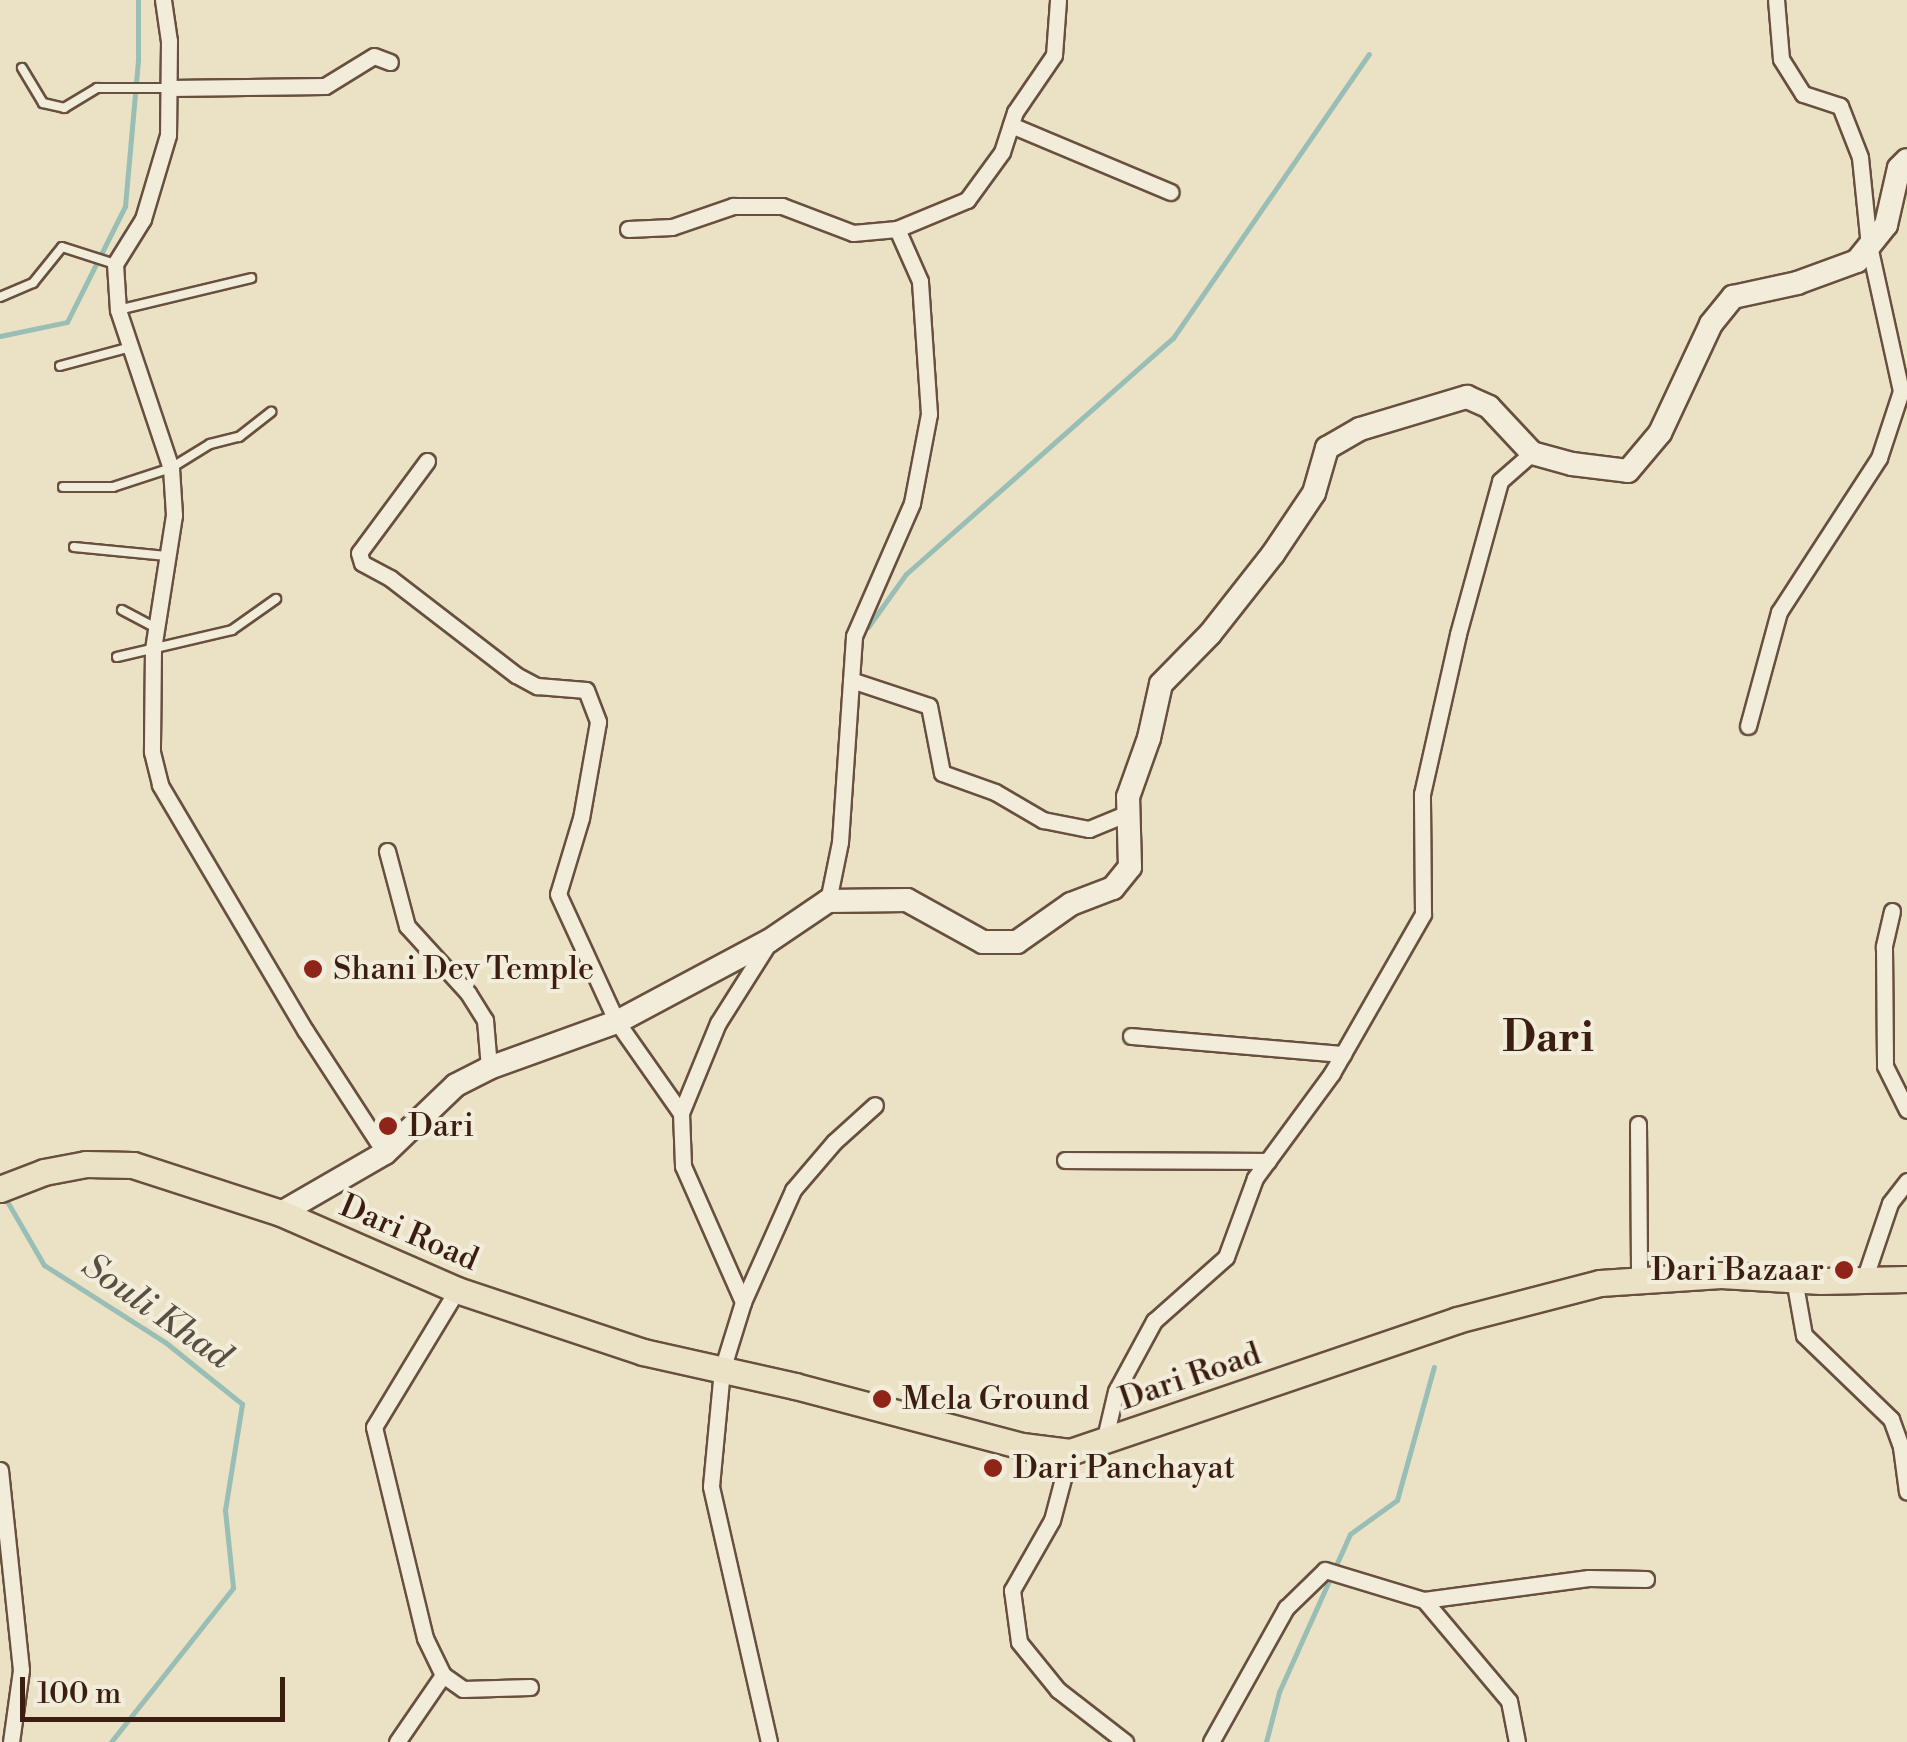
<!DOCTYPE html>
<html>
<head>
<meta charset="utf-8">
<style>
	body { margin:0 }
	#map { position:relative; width:1907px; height:1742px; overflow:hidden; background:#ebe2c6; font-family:"Libre Bodoni",serif }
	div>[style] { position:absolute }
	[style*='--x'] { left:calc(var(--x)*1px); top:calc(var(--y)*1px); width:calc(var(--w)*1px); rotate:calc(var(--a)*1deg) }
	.stream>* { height:5px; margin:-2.5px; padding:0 2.5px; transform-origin:2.5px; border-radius:2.5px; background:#98beb5 }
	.roads { filter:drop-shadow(2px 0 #684f3e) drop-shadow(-2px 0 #684f3e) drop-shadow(0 2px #684f3e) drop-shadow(0 -2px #684f3e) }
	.lane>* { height:8px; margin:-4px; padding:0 4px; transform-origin:4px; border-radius:4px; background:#f2ecda }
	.street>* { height:15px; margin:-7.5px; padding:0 7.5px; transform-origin:7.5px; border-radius:7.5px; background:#f2ecda }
	.secondary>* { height:22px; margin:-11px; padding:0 11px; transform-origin:11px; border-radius:11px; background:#f2ecda }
	.primary>* { height:25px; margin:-12.5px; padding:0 12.5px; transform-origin:12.5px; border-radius:12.5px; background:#ebe2c6 }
	.dots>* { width:28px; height:28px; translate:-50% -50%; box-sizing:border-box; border:5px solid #f2ecda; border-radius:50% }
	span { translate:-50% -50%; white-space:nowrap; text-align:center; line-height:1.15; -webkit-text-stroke:8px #f2ecda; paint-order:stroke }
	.poi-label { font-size:32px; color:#3c1e11 }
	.left { translate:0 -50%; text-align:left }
	.right { translate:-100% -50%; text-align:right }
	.street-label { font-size:32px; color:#3c1e11 }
	.water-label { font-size:35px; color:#584e42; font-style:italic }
	.district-label { font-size:42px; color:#3c1e11; font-weight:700 }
	.scale { position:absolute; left:20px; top:1677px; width:265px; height:45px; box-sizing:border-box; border:5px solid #3c1e11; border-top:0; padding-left:12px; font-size:30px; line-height:35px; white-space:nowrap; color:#3c1e11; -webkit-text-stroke:8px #f2ecda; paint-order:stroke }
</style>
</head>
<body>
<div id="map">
	<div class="stream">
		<div style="--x:0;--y:336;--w:68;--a:-11.8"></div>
		<div style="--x:67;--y:322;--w:130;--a:-63.4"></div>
		<div style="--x:125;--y:206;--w:148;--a:-84.9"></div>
		<div style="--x:138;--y:59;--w:59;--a:-90"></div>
		<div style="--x:868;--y:627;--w:65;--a:-54.4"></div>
		<div style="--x:906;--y:574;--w:356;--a:-41.5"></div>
		<div style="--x:1173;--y:338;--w:345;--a:-55.4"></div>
		<div style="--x:4;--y:1196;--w:80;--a:59.9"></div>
		<div style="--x:44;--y:1265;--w:143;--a:32.5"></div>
		<div style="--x:165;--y:1342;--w:99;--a:38.8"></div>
		<div style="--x:242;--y:1404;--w:107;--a:99.1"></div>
		<div style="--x:225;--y:1510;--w:78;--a:84.1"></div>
		<div style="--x:233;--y:1588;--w:196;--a:128.4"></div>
		<div style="--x:1266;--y:1742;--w:52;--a:-75.4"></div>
		<div style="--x:1279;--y:1692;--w:173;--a:-65.8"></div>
		<div style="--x:1350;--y:1534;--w:58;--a:-35.9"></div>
		<div style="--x:1397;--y:1500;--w:138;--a:-74.5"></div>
	</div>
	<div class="roads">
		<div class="lane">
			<div style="--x:22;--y:68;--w:41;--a:59"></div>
			<div style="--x:43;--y:103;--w:22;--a:13"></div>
			<div style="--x:64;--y:108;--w:39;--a:-31"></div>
			<div style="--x:97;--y:88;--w:72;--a:0"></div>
			<div style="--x:0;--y:297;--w:36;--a:-23"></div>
			<div style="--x:33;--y:283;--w:46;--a:-51.1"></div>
			<div style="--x:62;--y:247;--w:56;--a:17.8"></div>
			<div style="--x:118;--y:310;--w:137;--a:-13.5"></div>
			<div style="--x:60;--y:366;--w:73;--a:-15"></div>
			<div style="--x:63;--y:487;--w:50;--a:0"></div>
			<div style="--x:113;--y:487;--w:61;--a:-18.1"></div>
			<div style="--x:171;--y:468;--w:46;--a:-31.6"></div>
			<div style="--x:210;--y:444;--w:30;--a:-14"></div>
			<div style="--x:239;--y:437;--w:41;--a:-38"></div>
			<div style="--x:74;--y:547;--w:93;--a:5.5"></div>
			<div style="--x:122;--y:610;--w:38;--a:28"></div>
			<div style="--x:117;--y:657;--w:118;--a:-13.2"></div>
			<div style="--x:232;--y:630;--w:54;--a:-35.2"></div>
		</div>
		<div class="street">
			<div style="--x:163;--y:0;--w:41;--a:81.7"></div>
			<div style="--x:169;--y:41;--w:94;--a:90.6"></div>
			<div style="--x:168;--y:135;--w:88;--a:106.6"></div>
			<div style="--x:143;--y:219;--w:53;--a:121.9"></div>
			<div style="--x:115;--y:264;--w:46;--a:86.3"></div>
			<div style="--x:118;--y:310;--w:167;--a:71.5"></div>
			<div style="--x:171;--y:468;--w:47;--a:86.3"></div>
			<div style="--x:174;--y:515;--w:136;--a:98.9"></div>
			<div style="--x:153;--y:649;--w:103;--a:90.6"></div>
			<div style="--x:152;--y:752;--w:34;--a:76"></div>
			<div style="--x:160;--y:785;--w:285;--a:59.4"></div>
			<div style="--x:305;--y:1030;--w:147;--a:57"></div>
			<div style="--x:169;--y:88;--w:156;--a:-0.7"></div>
			<div style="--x:325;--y:86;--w:57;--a:-31.5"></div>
			<div style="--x:374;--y:56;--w:17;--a:21"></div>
			<div style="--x:1011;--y:125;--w:173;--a:22.8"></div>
			<div style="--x:628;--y:229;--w:44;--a:-2.6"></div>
			<div style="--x:672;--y:227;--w:65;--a:-19"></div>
			<div style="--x:733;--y:206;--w:49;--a:0"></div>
			<div style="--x:782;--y:206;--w:76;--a:20.8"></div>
			<div style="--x:853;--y:233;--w:44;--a:-5.2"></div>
			<div style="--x:897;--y:229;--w:76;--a:-22.5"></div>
			<div style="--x:967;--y:200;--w:59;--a:-53.9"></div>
			<div style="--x:1002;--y:152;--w:42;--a:-72"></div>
			<div style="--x:1015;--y:112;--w:69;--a:-55.6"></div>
			<div style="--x:1054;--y:55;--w:55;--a:-85.8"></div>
			<div style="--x:427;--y:461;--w:114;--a:126.5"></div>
			<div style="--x:359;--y:553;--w:10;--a:73"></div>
			<div style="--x:362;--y:563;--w:32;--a:28"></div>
			<div style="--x:390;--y:578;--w:159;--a:37.6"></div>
			<div style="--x:516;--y:675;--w:24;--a:28"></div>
			<div style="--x:537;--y:686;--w:49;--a:4.7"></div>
			<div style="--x:586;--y:690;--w:34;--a:69"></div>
			<div style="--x:598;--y:722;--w:97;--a:100"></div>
			<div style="--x:581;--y:818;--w:79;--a:106.8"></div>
			<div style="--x:558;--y:894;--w:141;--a:65.3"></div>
			<div style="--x:617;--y:1022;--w:111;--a:54.9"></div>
			<div style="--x:681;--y:1113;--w:53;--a:87.8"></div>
			<div style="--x:683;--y:1166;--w:149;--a:66.2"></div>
			<div style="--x:851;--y:680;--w:82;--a:18.4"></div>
			<div style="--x:929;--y:706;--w:68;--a:79"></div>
			<div style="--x:942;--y:773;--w:56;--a:19.7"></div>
			<div style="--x:995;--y:792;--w:56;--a:30.3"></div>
			<div style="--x:1043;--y:820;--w:47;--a:11.1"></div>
			<div style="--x:1089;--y:829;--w:42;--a:-22.3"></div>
			<div style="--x:1748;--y:726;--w:118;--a:-74.8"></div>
			<div style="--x:1779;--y:612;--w:184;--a:-57"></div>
			<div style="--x:1879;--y:458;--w:71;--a:-71.8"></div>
			<div style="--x:1901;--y:391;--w:148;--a:-102.4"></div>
			<div style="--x:1869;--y:246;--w:89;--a:-95.8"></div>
			<div style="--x:1860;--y:157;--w:55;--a:-111.4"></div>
			<div style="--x:1840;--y:106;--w:39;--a:-162"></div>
			<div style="--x:1803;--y:94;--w:41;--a:-122.2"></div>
			<div style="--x:1781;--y:59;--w:59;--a:-94.8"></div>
			<div style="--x:387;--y:851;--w:78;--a:75.1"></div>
			<div style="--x:407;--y:926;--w:91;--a:47.7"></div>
			<div style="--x:468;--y:993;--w:32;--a:58"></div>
			<div style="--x:485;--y:1020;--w:48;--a:85.2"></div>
			<div style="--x:828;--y:901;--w:60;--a:-78.5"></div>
			<div style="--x:840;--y:842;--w:206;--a:-86.1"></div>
			<div style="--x:854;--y:636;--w:145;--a:-66.4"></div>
			<div style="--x:912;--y:503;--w:91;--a:-79.2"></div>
			<div style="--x:929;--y:414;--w:133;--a:-93.9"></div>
			<div style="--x:920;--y:281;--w:57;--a:-113.9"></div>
			<div style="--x:1892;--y:911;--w:37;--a:103"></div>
			<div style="--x:1884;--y:947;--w:119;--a:89.5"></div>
			<div style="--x:1885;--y:1066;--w:49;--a:63.4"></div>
			<div style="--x:1131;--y:1036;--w:213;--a:4.9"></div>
			<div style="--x:681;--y:1113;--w:97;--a:-67.7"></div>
			<div style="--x:718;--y:1023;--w:93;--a:-57.7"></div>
			<div style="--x:1638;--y:1124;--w:154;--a:89.6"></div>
			<div style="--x:1065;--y:1160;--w:203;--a:0.3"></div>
			<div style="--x:1794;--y:1279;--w:57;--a:79.9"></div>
			<div style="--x:1804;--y:1335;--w:121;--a:44"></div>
			<div style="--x:1891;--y:1419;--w:30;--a:70"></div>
			<div style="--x:1901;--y:1447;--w:45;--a:82.4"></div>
			<div style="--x:1864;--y:1280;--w:81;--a:-71.3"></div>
			<div style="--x:1890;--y:1203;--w:28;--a:-52"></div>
			<div style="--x:457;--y:1290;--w:160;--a:121.2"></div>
			<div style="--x:374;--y:1427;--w:217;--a:76.4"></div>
			<div style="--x:425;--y:1638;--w:41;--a:64.1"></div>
			<div style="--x:443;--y:1675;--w:24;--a:35"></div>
			<div style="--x:463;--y:1689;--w:67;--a:-1.7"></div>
			<div style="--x:1104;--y:1442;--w:52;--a:-76.8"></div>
			<div style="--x:1116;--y:1391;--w:80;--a:-61.5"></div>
			<div style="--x:1154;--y:1321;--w:96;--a:-41.6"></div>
			<div style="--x:1226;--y:1257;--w:84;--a:-69.8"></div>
			<div style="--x:1255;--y:1178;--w:130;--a:-53.7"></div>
			<div style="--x:1332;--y:1073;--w:183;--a:-60.2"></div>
			<div style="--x:1423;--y:914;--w:120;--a:-90.5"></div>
			<div style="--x:1422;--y:794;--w:164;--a:-77.3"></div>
			<div style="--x:1458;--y:634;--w:159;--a:-74.6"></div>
			<div style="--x:1500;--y:481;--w:43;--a:-41.2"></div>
			<div style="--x:1070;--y:1452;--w:70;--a:104.8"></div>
			<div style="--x:1052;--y:1520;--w:81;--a:119.7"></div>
			<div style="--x:1012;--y:1590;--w:52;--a:82.3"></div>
			<div style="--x:1019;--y:1642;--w:62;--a:50.9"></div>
			<div style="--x:1058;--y:1690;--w:85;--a:37.8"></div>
			<div style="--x:0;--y:1470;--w:201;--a:84"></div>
			<div style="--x:21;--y:1670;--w:73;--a:97.9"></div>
			<div style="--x:1424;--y:1600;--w:166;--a:-7.6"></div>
			<div style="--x:1589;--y:1578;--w:57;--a:1"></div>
			<div style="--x:397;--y:1742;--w:81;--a:-55.5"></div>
			<div style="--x:769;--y:1742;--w:262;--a:-102.8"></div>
			<div style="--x:711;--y:1486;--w:117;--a:-84.6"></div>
			<div style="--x:722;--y:1370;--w:71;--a:-72.8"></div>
			<div style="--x:743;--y:1302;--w:123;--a:-65.9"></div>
			<div style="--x:793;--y:1190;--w:63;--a:-49.5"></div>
			<div style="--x:834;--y:1142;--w:55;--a:-42.1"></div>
			<div style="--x:1211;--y:1742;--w:154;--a:-60.8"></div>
			<div style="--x:1286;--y:1608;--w:54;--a:-44.3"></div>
			<div style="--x:1325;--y:1570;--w:103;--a:16.9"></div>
			<div style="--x:1424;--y:1600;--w:132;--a:49.9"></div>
			<div style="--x:1509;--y:1701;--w:42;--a:79"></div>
		</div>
		<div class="secondary">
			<div style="--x:281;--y:1213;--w:120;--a:-30"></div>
			<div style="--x:385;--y:1153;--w:98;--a:-43.8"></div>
			<div style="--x:456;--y:1085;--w:37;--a:-27"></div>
			<div style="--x:489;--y:1068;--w:136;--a:-19.8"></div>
			<div style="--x:617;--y:1022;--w:172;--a:-28.1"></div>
			<div style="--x:769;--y:941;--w:71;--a:-34.1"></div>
			<div style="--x:828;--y:901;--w:79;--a:-0.7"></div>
			<div style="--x:907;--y:900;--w:87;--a:28.9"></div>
			<div style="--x:983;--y:942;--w:34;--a:0"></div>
			<div style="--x:1017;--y:942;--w:66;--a:-35.1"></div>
			<div style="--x:1071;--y:904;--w:45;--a:-20.9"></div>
			<div style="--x:1113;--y:888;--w:27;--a:-51"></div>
			<div style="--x:1130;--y:867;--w:70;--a:-91.6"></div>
			<div style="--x:1128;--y:797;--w:63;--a:-70.4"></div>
			<div style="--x:1149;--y:738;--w:55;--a:-77.5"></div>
			<div style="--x:1161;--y:684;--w:70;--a:-45.6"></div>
			<div style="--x:1210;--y:634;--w:102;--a:-51.8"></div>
			<div style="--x:1273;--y:554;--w:73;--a:-56.1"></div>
			<div style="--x:1314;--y:493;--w:47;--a:-73.9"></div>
			<div style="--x:1327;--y:448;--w:38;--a:-30"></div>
			<div style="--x:1360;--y:429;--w:112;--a:-16.7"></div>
			<div style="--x:1467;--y:397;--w:24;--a:24"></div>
			<div style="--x:1489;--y:407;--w:63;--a:46.9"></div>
			<div style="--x:1532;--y:453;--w:41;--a:15.4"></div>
			<div style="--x:1572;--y:464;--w:56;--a:7.1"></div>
			<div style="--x:1628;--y:471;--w:50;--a:-49.9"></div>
			<div style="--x:1660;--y:433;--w:120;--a:-64.9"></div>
			<div style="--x:1711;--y:324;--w:35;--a:-51"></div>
			<div style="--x:1733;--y:297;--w:66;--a:-12.3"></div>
			<div style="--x:1797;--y:283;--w:64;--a:-20.1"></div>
			<div style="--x:1857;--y:261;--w:46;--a:-51.1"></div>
			<div style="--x:1886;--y:225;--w:58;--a:-77.2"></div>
			<div style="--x:1899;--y:168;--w:11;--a:-45"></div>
		</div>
		<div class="primary">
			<div style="--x:0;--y:1189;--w:47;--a:-21.1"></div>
			<div style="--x:44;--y:1172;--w:43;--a:-10.8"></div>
			<div style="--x:86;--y:1164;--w:47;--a:1.2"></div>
			<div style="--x:133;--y:1165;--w:156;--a:18"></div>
			<div style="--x:281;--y:1213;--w:192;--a:23.6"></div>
			<div style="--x:457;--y:1290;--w:196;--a:18.4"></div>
			<div style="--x:643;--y:1352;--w:156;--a:12.6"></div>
			<div style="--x:795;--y:1386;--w:235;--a:14.8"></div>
			<div style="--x:1022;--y:1446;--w:48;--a:7.1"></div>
			<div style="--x:1070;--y:1452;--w:409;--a:-18.8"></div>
			<div style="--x:1457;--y:1320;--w:148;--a:-14.5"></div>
			<div style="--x:1600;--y:1283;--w:121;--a:-3.8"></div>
			<div style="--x:1721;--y:1275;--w:100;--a:3.4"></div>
			<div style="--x:1821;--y:1281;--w:86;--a:-1.3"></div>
		</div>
	</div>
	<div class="dots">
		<div style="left:313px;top:969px;background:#8f2418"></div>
		<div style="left:388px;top:1126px;background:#8f2418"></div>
		<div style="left:1844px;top:1270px;background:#8f2418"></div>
		<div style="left:882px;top:1399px;background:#8f2418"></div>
		<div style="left:993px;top:1468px;background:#8f2418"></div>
	</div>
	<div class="poi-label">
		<span class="left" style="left:333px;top:969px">Shani Dev Temple</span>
		<span class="left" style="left:408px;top:1126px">Dari</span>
		<span class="right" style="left:1824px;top:1270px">Dari Bazaar</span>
		<span class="left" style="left:902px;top:1399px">Mela Ground</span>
		<span class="left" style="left:1013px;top:1468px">Dari Panchayat</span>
	</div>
	<div class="street-label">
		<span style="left:409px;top:1233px;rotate:23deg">Dari Road</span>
		<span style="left:1190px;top:1377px;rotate:-19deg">Dari Road</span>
	</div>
	<div class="water-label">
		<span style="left:156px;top:1312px;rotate:35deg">Souli Khad</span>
	</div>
	<div class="district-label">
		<span style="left:1548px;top:1039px">Dari</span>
	</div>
	<div class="scale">100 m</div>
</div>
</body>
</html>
